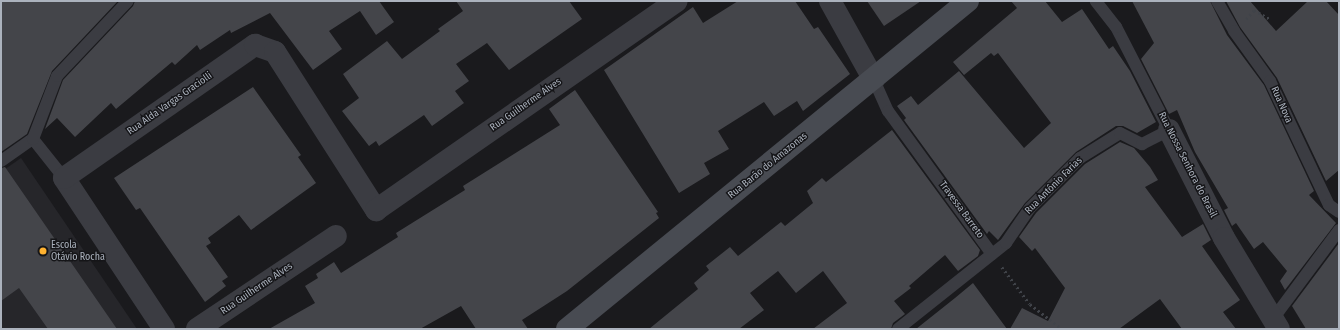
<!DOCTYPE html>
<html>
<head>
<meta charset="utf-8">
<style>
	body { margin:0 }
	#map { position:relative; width:1340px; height:330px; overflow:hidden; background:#1a1a1d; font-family:"Fira Sans Condensed",sans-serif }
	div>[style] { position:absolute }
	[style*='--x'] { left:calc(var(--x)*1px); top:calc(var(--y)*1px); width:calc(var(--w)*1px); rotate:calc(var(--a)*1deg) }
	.built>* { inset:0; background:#26262a }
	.building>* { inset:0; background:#44454a }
	.path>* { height:2.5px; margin-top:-1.25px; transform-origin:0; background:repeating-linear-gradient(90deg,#404349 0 2px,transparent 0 5px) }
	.lane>* { height:12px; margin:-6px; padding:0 6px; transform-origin:6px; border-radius:6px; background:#3b3c42 }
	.street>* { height:22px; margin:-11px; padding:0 11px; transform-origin:11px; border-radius:11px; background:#3b3c42 }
	.secondary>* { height:22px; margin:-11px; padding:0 11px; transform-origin:11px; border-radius:11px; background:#484b52 }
	.dots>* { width:11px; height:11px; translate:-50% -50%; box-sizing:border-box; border:2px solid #151518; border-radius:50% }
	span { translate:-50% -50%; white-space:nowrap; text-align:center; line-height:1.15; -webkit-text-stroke:3px #151518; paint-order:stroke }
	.street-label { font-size:10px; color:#abb2bd }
	.poi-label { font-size:10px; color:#abb2bd }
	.left { translate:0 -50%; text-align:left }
	.frame { position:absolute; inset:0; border:2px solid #abb2bd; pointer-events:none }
</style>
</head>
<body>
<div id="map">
	<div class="built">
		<div style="clip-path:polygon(21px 158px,137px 329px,1px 329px,1px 172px)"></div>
	</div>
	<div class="building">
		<div style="clip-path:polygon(1px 1px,118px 1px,52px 71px,27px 134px,1px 152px)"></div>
		<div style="clip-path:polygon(135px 1px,379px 1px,394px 22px,376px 35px,360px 11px,329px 31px,342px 49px,313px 70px,270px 13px,231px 33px,230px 30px,200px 50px,197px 45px,175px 65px,172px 62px,116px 109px,111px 103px,75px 137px,57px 118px,45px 129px,63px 80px,133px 6px)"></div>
		<div style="clip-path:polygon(456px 1px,569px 1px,582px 19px,509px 70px,487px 43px,456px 64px,469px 81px,455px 91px,464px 103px,432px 126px,424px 115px,379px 146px,376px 141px,369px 146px,342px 111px,359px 98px,343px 74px,387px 41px,402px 59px,440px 31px,438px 29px,463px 11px)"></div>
		<div style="clip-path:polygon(738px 1px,795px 1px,814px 29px,818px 27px,850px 74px,803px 111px,797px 101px,774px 116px,764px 102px,718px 131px,729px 149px,704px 163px,710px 174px,679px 193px,604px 70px,693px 7px,703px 23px)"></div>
		<div style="clip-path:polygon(867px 1px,921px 1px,884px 26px)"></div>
		<div style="clip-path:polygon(1011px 1px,1045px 1px,1062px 22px,1082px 9px,1109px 49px,1113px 46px,1130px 71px,1156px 122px,1137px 133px,1123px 126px,1116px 126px,1076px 152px,1025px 203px,998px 240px,989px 231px,987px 234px,904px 120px,906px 118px,897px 106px,911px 96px,918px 105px,959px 71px,1024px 148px,1051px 123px,998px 53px,994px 56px,991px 53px,964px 75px,953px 62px,1017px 8px)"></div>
		<div style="clip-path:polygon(1132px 1px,1210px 1px,1227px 35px,1264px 85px,1314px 191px,1309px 195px,1336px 223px,1285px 290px,1280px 281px,1287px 271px,1263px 242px,1254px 249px,1236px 223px,1232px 226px,1224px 210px,1228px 208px,1195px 152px,1177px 110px,1169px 114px,1141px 59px,1154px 43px)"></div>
		<div style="clip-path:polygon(1226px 1px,1250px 1px,1276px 31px,1308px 1px,1326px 1px,1339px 15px,1339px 170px,1326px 181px,1277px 78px,1240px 27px)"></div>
		<div style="clip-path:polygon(253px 87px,301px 155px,298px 157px,316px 183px,251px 230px,239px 215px,208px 238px,211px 243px,206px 246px,228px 277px,222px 281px,226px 286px,205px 302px,140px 208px,136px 210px,114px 178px)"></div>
		<div style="clip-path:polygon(575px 90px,658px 212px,656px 213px,659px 218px,567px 291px,522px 320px,528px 329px,476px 329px,461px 306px,420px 329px,269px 329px,315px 303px,305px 286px,318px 278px,316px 274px,334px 262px,341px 273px,398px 237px,396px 233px,465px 190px,463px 186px,560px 125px,549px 109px)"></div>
		<div style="clip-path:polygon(892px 130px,980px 250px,978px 256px,958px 271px,945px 255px,909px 286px,911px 288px,894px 301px,905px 314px,893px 323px,891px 329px,813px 329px,847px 303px,823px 271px,796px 293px,778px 271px,750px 293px,764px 310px,739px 329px,649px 329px,698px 289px,694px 283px,709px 270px,706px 266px,730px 247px,738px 256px,781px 222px,785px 226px,813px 203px,807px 191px,822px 178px,826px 182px)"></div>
		<div style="clip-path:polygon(1120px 142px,1134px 148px,1150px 167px,1158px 180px,1145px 187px,1182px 237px,1203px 224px,1211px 240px,1202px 246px,1240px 300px,1223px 312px,1236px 329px,1182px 329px,1160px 299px,1119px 329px,1010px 329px,1022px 308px,1048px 321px,1065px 288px,1035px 248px,1032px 251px,1019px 237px,1036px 213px,1085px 164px)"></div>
		<div style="clip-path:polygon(5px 167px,117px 329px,48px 329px,19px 288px,1px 301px,1px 168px)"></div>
		<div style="clip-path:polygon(1339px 243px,1339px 329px,1306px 329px,1292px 306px)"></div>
		<div style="clip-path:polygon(973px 283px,1007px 329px,916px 329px,955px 298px)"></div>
	</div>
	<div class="path">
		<div style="--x:1246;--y:19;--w:12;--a:-48"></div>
		<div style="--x:1254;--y:10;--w:18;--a:29"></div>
		<div style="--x:1002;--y:267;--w:46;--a:52.9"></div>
		<div style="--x:1030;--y:304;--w:41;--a:38"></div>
	</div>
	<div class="lane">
		<div style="--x:1217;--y:1;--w:34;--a:60"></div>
		<div style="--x:1234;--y:31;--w:62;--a:54.2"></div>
		<div style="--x:1270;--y:81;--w:137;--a:64.6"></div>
		<div style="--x:1329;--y:205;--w:12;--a:35"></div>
		<div style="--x:874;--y:80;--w:34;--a:66"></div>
		<div style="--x:888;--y:111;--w:177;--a:54"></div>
		<div style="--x:1;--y:161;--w:39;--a:-35"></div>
		<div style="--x:64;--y:178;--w:50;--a:-128.5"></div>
		<div style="--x:33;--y:139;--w:67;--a:-69.1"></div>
		<div style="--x:57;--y:76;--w:103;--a:-46.6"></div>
		<div style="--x:1273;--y:319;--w:111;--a:-53.4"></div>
		<div style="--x:898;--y:329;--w:138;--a:-38.5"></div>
		<div style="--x:1006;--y:243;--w:42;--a:-55.6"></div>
		<div style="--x:1030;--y:208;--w:71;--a:-45"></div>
		<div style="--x:1080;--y:158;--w:47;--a:-32"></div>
		<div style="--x:1120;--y:133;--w:25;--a:27"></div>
		<div style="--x:1142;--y:144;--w:30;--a:-27"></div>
		<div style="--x:1169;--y:130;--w:116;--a:-117.2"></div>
		<div style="--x:1116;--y:27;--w:33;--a:-128"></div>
	</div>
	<div class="street">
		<div style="--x:830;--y:1;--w:90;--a:60.9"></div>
		<div style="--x:1169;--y:130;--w:121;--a:63"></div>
		<div style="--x:1224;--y:238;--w:106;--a:58.9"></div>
		<div style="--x:164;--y:329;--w:181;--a:-123.5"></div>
		<div style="--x:64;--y:178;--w:233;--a:-34.9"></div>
		<div style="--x:255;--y:45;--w:21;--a:19"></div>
		<div style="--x:275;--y:52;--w:188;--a:57.4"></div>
		<div style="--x:376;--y:210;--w:366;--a:-34.8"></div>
		<div style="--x:197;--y:329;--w:167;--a:-33.8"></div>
	</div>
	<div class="secondary">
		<div style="--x:567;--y:329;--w:518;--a:-39.28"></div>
	</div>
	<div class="dots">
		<div style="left:43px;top:251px;background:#ffb230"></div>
	</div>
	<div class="street-label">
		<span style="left:170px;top:104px;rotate:-35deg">Rua Alda Vargas Graciolli</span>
		<span style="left:526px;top:105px;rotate:-35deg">Rua Guilherme Alves</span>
		<span style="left:1281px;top:105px;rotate:66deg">Rua Nova</span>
		<span style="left:1187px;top:165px;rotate:63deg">Rua Nossa Senhora do Brasil</span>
		<span style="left:768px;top:166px;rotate:-39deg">Rua Barão do Amazonas</span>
		<span style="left:1054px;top:186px;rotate:-45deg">Rua Antônio Farias</span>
		<span style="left:961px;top:210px;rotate:54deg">Travessa Barreto</span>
		<span style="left:257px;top:289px;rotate:-34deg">Rua Guilherme Alves</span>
	</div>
	<div class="poi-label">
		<span class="left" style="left:51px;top:251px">Escola<br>Otávio Rocha</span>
	</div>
	<div class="frame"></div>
</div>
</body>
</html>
